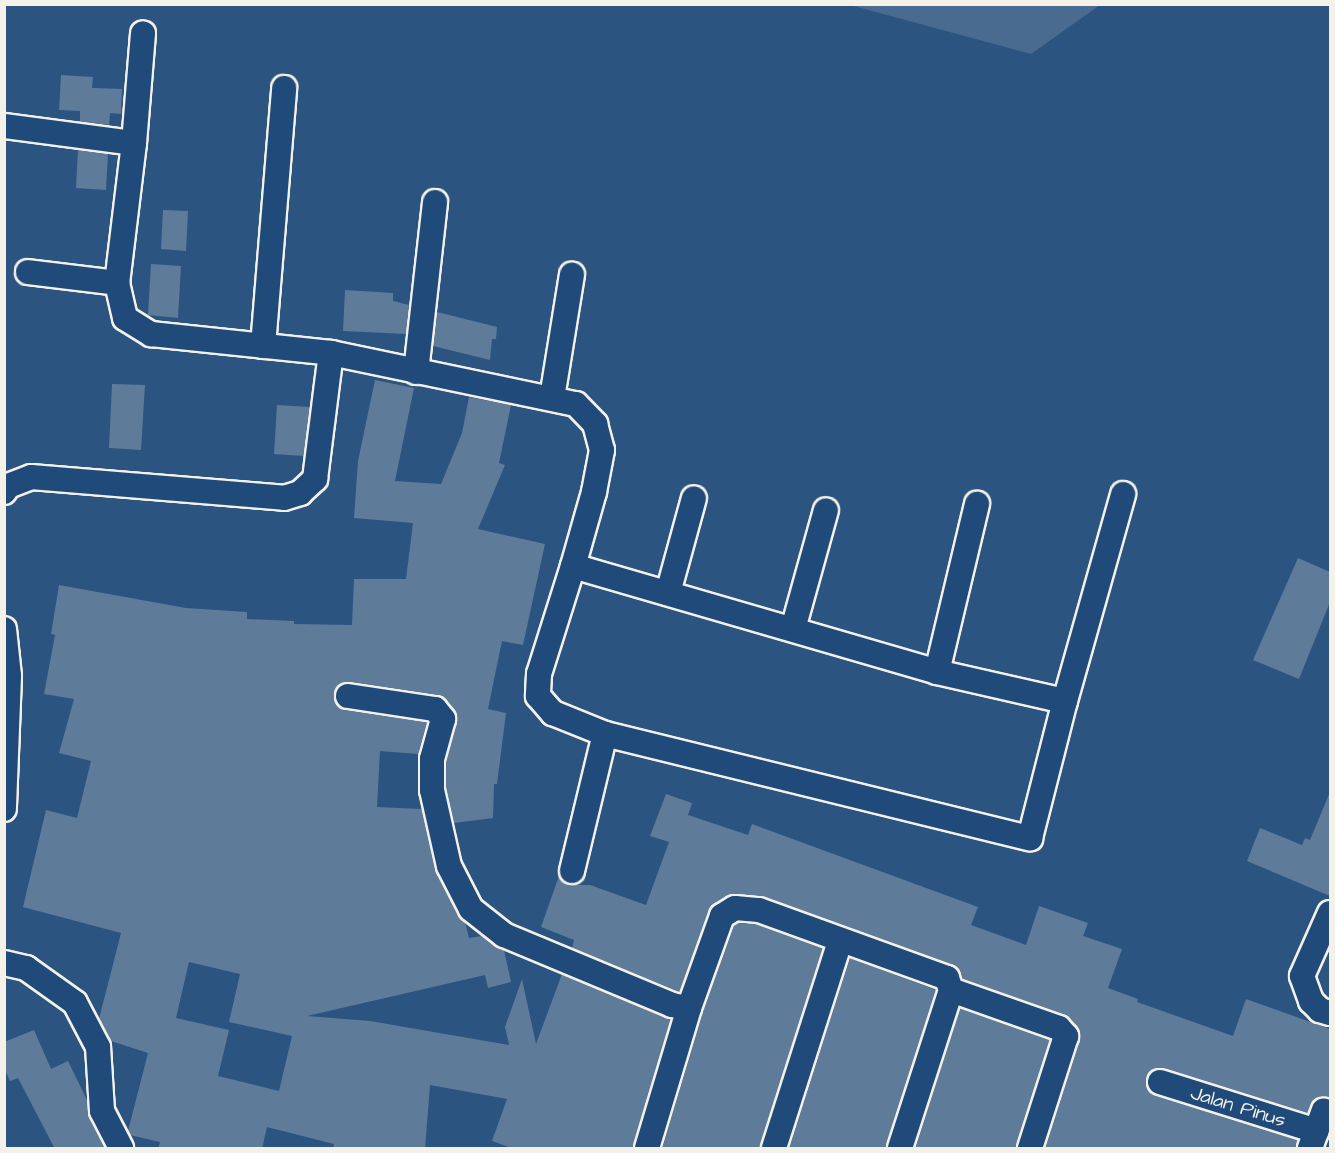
<!DOCTYPE html>
<html>
<head>
<meta charset="utf-8">
<style>
	body { margin:0 }
	#map { position:relative; width:1335px; height:1153px; overflow:hidden; background:#2c5481; font-family:"Architects Daughter",sans-serif }
	div>[style] { position:absolute }
	[style*='--x'] { left:calc(var(--x)*1px); top:calc(var(--y)*1px); width:calc(var(--w)*1px); rotate:calc(var(--a)*1deg) }
	.green>* { inset:0; background:#496b90 }
	.building>* { inset:0; background:#5e7b9a }
	.roads { filter:drop-shadow(2px 0 #f4f1e8) drop-shadow(-2px 0 #f4f1e8) drop-shadow(0 2px #f4f1e8) drop-shadow(0 -2px #f4f1e8) }
	.street>* { height:24px; margin:-12px; padding:0 12px; transform-origin:12px; border-radius:12px; background:#1f4a7a }
	span { translate:-50% -50%; white-space:nowrap; text-align:center; line-height:1.15; -webkit-text-stroke:4.5px #1f4a7a; paint-order:stroke }
	.street-label { font-size:20px; color:#f4f1e8 }
	.frame { position:absolute; inset:0; border:6px solid #f4f1e8; pointer-events:none }
</style>
</head>
<body>
<div id="map">
	<div class="green">
		<div style="clip-path:polygon(850px 5px,850px 4px,1100px 5px,1031px 54px)"></div>
	</div>
	<div class="building">
		<div style="clip-path:polygon(61px 75px,93px 77px,92px 88px,122px 89px,121px 114px,110px 113px,109px 125px,80px 122px,80px 111px,59px 110px)"></div>
		<div style="clip-path:polygon(78px 150px,108px 154px,106px 190px,76px 188px)"></div>
		<div style="clip-path:polygon(163px 210px,188px 211px,186px 251px,161px 249px)"></div>
		<div style="clip-path:polygon(151px 264px,181px 266px,178px 318px,148px 315px)"></div>
		<div style="clip-path:polygon(345px 290px,393px 293px,393px 301px,409px 305px,406px 334px,343px 331px)"></div>
		<div style="clip-path:polygon(437px 312px,497px 327px,496px 339px,492px 339px,490px 360px,433px 346px)"></div>
		<div style="clip-path:polygon(evenodd,375px 380px,414px 388px,395px 481px,441px 484px,462px 433px,469px 397px,511px 405px,499px 463px,505px 465px,478px 529px,545px 544px,523px 645px,502px 641px,488px 709px,506px 713px,497px 784px,494px 784px,493px 818px,454px 823px,446px 788px,446px 761px,457px 717px,446px 700px,437px 695px,350px 682px,337px 687px,334px 694px,339px 707px,345px 710px,427px 722px,418px 754px,380px 751px,377px 807px,422px 809px,436px 872px,458px 915px,465px 922px,469px 938px,482px 936px,504px 950px,511px 982px,488px 988px,485px 975px,307px 1016px,370px 1021px,509px 1045px,505px 1027px,522px 979px,536px 1044px,562px 974px,671px 1019px,633px 1149px,514px 1149px,492px 1141px,507px 1099px,430px 1085px,425px 1149px,333px 1149px,334px 1144px,267px 1127px,262px 1149px,158px 1149px,160px 1142px,130px 1135px,128px 1131px,148px 1053px,111px 1041px,99px 1019px,121px 933px,23px 907px,46px 810px,77px 818px,91px 761px,59px 753px,74px 699px,44px 694px,55px 635px,51px 634px,59px 585px,186px 608px,247px 612px,247px 619px,294px 621px,294px 624px,352px 625px,354px 579px,406px 579px,413px 523px,354px 518px,358px 461px,375px 380px,189px 962px,240px 974px,229px 1022px,292px 1036px,279px 1091px,218px 1076px,229px 1030px,176px 1018px,189px 962px)"></div>
		<div style="clip-path:polygon(112px 384px,145px 385px,141px 450px,109px 448px)"></div>
		<div style="clip-path:polygon(277px 405px,310px 407px,304px 456px,274px 454px)"></div>
		<div style="clip-path:polygon(1298px 558px,1330px 572px,1330px 602px,1299px 679px,1253px 660px)"></div>
		<div style="clip-path:polygon(1330px 792px,1330px 896px,1247px 861px,1260px 828px,1302px 845px,1305px 838px,1310px 840px)"></div>
		<div style="clip-path:polygon(666px 794px,692px 803px,688px 815px,748px 835px,752px 824px,978px 907px,971px 925px,1026px 945px,1039px 906px,1088px 923px,1083px 936px,1122px 949px,1108px 988px,1138px 999px,1137px 1002px,1233px 1036px,1246px 999px,1330px 1029px,1330px 1098px,1322px 1096px,1315px 1099px,1308px 1113px,1157px 1068px,1151px 1071px,1146px 1078px,1149px 1091px,1155px 1095px,1298px 1140px,1296px 1149px,1045px 1149px,1080px 1040px,1077px 1027px,1064px 1015px,962px 979px,958px 968px,952px 965px,764px 897px,735px 894px,715px 904px,709px 911px,680px 992px,572px 948px,574px 940px,541px 927px,559px 876px,568px 885px,590px 885px,646px 905px,669px 842px,650px 836px)"></div>
		<div style="clip-path:polygon(738px 923px,756px 924px,823px 948px,760px 1149px,662px 1149px,703px 1012px,734px 926px)"></div>
		<div style="clip-path:polygon(850px 958px,936px 990px,886px 1149px,789px 1149px)"></div>
		<div style="clip-path:polygon(960px 1008px,1050px 1040px,1016px 1149px,915px 1149px)"></div>
		<div style="clip-path:polygon(34px 1030px,51px 1069px,68px 1061px,87px 1100px,89px 1118px,105px 1149px,55px 1149px,18px 1078px,10px 1081px,4px 1068px,4px 1042px)"></div>
	</div>
	<div class="roads">
		<div class="street">
			<div style="--x:4;--y:126;--w:131;--a:7.5"></div>
			<div style="--x:134;--y:143;--w:141;--a:96.9"></div>
			<div style="--x:117;--y:283;--w:36;--a:77"></div>
			<div style="--x:125;--y:318;--w:31;--a:32"></div>
			<div style="--x:151;--y:334;--w:181;--a:6"></div>
			<div style="--x:134;--y:143;--w:110;--a:-85.3"></div>
			<div style="--x:28;--y:272;--w:90;--a:7"></div>
			<div style="--x:263;--y:346;--w:259;--a:-85.3"></div>
			<div style="--x:416;--y:372;--w:171;--a:-83.6"></div>
			<div style="--x:552;--y:398;--w:125;--a:-80.8"></div>
			<div style="--x:4;--y:492;--w:7;--a:-56"></div>
			<div style="--x:8;--y:486;--w:25;--a:-21"></div>
			<div style="--x:31;--y:477;--w:254;--a:4.7"></div>
			<div style="--x:284;--y:498;--w:17;--a:-17"></div>
			<div style="--x:300;--y:493;--w:21;--a:-43"></div>
			<div style="--x:315;--y:479;--w:127;--a:-82.8"></div>
			<div style="--x:331;--y:353;--w:250;--a:11.8"></div>
			<div style="--x:576;--y:404;--w:28;--a:46"></div>
			<div style="--x:595;--y:424;--w:27;--a:75"></div>
			<div style="--x:602;--y:450;--w:43;--a:100.8"></div>
			<div style="--x:594;--y:492;--w:77;--a:105.8"></div>
			<div style="--x:573;--y:566;--w:379;--a:16.2"></div>
			<div style="--x:937;--y:672;--w:131;--a:12.8"></div>
			<div style="--x:573;--y:566;--w:113;--a:107.5"></div>
			<div style="--x:539;--y:674;--w:22;--a:93"></div>
			<div style="--x:538;--y:696;--w:23;--a:49"></div>
			<div style="--x:553;--y:713;--w:56;--a:22"></div>
			<div style="--x:605;--y:734;--w:438;--a:13.8"></div>
			<div style="--x:1030;--y:838;--w:141;--a:-75.7"></div>
			<div style="--x:1065;--y:701;--w:215;--a:-74.3"></div>
			<div style="--x:668;--y:593;--w:98;--a:-74.7"></div>
			<div style="--x:4;--y:629;--w:47;--a:83.9"></div>
			<div style="--x:9;--y:676;--w:133;--a:92.2"></div>
			<div style="--x:793;--y:629;--w:123;--a:-74.5"></div>
			<div style="--x:937;--y:672;--w:173;--a:-76.6"></div>
			<div style="--x:348;--y:696;--w:88;--a:8.5"></div>
			<div style="--x:435;--y:709;--w:13;--a:51"></div>
			<div style="--x:443;--y:719;--w:41;--a:105.4"></div>
			<div style="--x:432;--y:759;--w:31;--a:90"></div>
			<div style="--x:432;--y:790;--w:78;--a:77.4"></div>
			<div style="--x:449;--y:866;--w:48;--a:62.9"></div>
			<div style="--x:471;--y:909;--w:42;--a:38.2"></div>
			<div style="--x:504;--y:935;--w:182;--a:22.6"></div>
			<div style="--x:672;--y:1005;--w:17;--a:10"></div>
			<div style="--x:689;--y:1008;--w:146;--a:106.7"></div>
			<div style="--x:572;--y:871;--w:141;--a:-76.5"></div>
			<div style="--x:1330;--y:913;--w:69;--a:114"></div>
			<div style="--x:1302;--y:976;--w:27;--a:70"></div>
			<div style="--x:1311;--y:1001;--w:13;--a:45"></div>
			<div style="--x:1320;--y:1010;--w:10;--a:17"></div>
			<div style="--x:4;--y:963;--w:23;--a:13"></div>
			<div style="--x:26;--y:968;--w:60;--a:35.5"></div>
			<div style="--x:75;--y:1003;--w:50;--a:62.4"></div>
			<div style="--x:98;--y:1047;--w:64;--a:86.4"></div>
			<div style="--x:102;--y:1111;--w:42;--a:62.8"></div>
			<div style="--x:689;--y:1008;--w:98;--a:-70.3"></div>
			<div style="--x:722;--y:916;--w:15;--a:-32"></div>
			<div style="--x:735;--y:908;--w:24;--a:5"></div>
			<div style="--x:759;--y:910;--w:200;--a:19.9"></div>
			<div style="--x:947;--y:978;--w:13;--a:72"></div>
			<div style="--x:951;--y:990;--w:114;--a:19.4"></div>
			<div style="--x:1059;--y:1028;--w:11;--a:49"></div>
			<div style="--x:1066;--y:1036;--w:118;--a:107.8"></div>
			<div style="--x:1160;--y:1082;--w:164;--a:17.4"></div>
			<div style="--x:774;--y:1148;--w:217;--a:-72.3"></div>
			<div style="--x:900;--y:1148;--w:166;--a:-72.1"></div>
			<div style="--x:1310;--y:1148;--w:40;--a:-69.8"></div>
		</div>
	</div>
	<div class="street-label">
		<span style="left:1238px;top:1107px;rotate:17deg">Jalan Pinus</span>
	</div>
	<div class="frame"></div>
</div>
</body>
</html>
